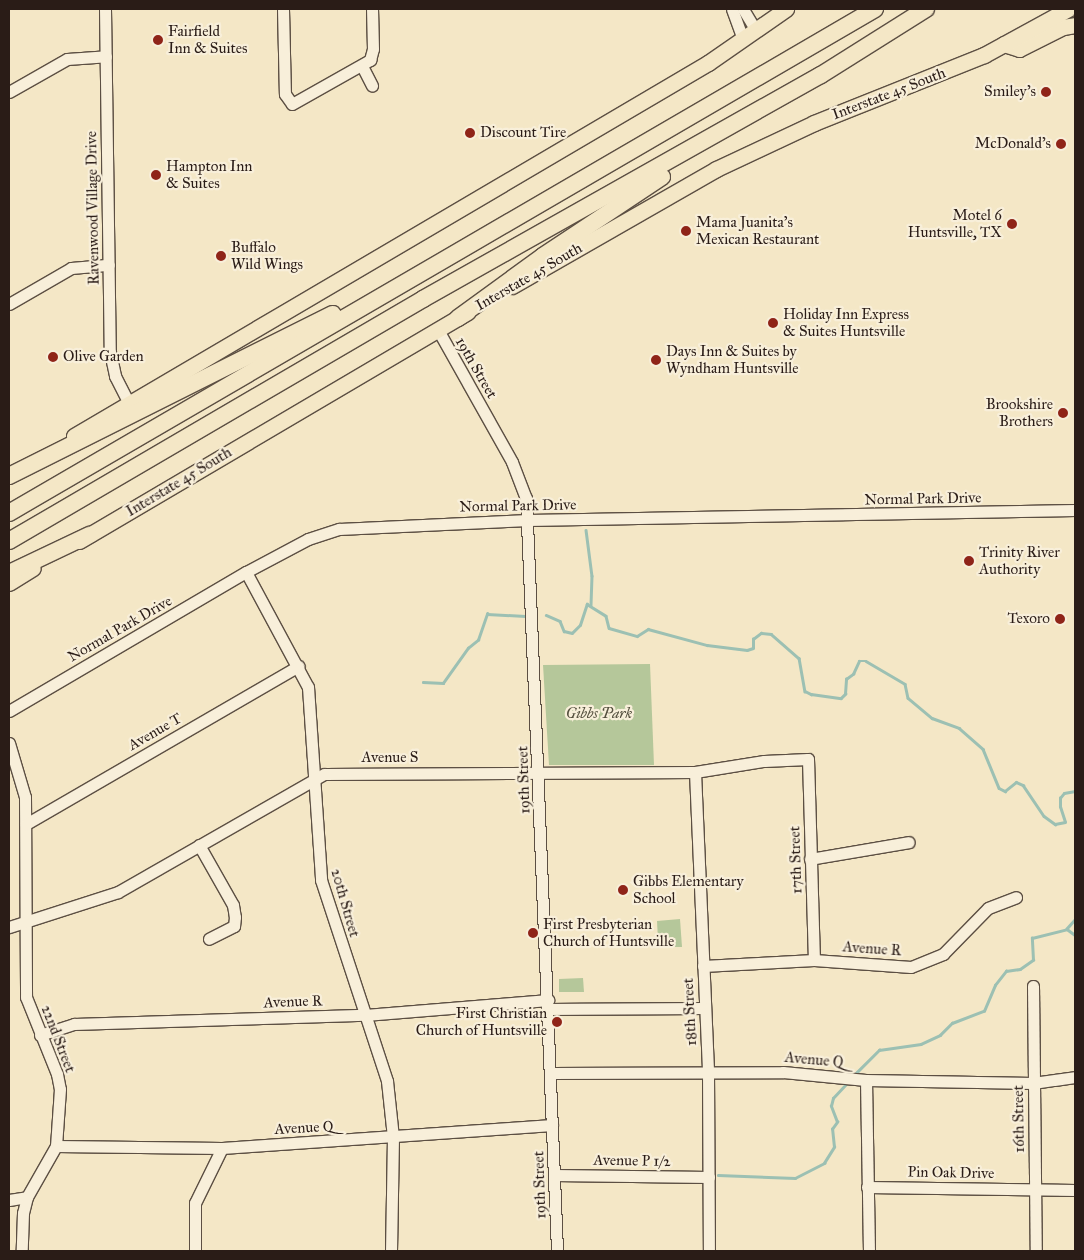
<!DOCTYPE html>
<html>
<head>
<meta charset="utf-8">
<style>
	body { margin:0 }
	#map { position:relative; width:1084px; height:1260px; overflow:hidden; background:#f4e7c6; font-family:"IM FELL Great Primer",serif }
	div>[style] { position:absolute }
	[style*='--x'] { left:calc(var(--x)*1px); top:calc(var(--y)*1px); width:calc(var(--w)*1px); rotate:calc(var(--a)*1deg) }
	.green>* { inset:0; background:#b5c79a }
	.stream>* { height:2.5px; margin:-1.25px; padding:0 1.25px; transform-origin:1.25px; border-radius:1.25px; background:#9cc0b3 }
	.roads { filter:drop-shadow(1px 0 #5c4f43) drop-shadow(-1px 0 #5c4f43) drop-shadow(0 1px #5c4f43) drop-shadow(0 -1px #5c4f43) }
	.minor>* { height:11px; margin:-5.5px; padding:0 5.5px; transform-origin:5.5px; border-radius:5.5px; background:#f8efda }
	.major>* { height:15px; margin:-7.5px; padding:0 7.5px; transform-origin:7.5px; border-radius:7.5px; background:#f4e7c6 }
	.highway>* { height:16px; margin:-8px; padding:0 8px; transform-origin:8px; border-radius:8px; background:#f4e7c6 }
	.dots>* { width:14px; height:14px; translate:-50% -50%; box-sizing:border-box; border:2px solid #f8efda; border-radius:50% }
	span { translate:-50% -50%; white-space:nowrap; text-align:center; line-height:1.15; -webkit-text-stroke:4.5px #f8efda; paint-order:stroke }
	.poi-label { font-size:15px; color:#2a1c17 }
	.left { translate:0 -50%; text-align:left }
	.right { translate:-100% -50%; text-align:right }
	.street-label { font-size:15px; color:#2a1c17 }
	.park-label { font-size:15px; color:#544f3e; font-style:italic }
	.frame { position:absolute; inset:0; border:10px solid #2a1c17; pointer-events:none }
</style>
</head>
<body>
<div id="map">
	<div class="green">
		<div style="clip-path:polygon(650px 664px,654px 765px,549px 765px,543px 665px)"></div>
		<div style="clip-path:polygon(680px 919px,682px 947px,671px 947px,658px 940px,657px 921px)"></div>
		<div style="clip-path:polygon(583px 978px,584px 992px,559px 992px,559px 979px)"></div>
	</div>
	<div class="stream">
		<div style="--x:586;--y:530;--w:46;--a:82.6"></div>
		<div style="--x:592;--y:576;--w:29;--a:92"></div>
		<div style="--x:546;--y:615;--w:15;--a:23"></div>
		<div style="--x:560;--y:621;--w:11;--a:68"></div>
		<div style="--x:564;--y:631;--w:8;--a:14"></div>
		<div style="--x:572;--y:633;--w:11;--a:-45"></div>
		<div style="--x:580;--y:625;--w:22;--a:-72"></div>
		<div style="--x:587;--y:604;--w:22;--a:32"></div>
		<div style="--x:606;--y:616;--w:12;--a:76"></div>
		<div style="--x:609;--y:628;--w:29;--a:16"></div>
		<div style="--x:637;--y:636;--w:13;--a:-32"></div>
		<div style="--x:648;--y:629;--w:61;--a:15.2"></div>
		<div style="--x:707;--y:645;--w:40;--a:7.1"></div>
		<div style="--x:747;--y:650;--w:6;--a:-18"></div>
		<div style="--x:753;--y:648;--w:9;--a:-90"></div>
		<div style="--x:753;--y:639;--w:10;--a:-37"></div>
		<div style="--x:761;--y:633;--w:10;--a:6"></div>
		<div style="--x:771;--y:634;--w:37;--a:41"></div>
		<div style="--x:799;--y:658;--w:34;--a:80"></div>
		<div style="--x:805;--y:691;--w:7;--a:27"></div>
		<div style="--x:811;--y:694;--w:30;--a:8"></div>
		<div style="--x:841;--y:698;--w:6;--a:-45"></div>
		<div style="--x:845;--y:694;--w:15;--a:-86"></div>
		<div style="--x:846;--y:679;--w:9;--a:-36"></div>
		<div style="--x:853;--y:674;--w:14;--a:-65"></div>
		<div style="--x:859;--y:661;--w:7;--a:0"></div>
		<div style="--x:866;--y:661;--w:45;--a:30.5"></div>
		<div style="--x:905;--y:684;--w:14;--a:78"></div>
		<div style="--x:908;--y:698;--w:31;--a:40"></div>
		<div style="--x:932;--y:718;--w:29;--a:20"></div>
		<div style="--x:959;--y:728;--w:32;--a:41"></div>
		<div style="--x:983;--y:749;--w:42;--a:67.7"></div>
		<div style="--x:999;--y:788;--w:7;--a:27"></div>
		<div style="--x:1005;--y:791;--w:14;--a:-39"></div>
		<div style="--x:1016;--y:782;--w:8;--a:23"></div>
		<div style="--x:1023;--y:785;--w:37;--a:56"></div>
		<div style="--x:1044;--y:816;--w:14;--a:36"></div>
		<div style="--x:1055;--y:824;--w:10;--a:-11"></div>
		<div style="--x:1065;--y:822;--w:16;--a:-108"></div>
		<div style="--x:1060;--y:807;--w:9;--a:-90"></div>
		<div style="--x:1060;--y:798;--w:6;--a:-51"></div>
		<div style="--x:1064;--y:793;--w:11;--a:-10"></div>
		<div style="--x:423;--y:682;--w:20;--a:3"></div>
		<div style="--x:443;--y:683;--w:43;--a:-54.5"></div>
		<div style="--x:468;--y:648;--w:13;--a:-39"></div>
		<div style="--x:478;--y:640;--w:28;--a:-71"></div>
		<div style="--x:487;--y:614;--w:38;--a:3"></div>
		<div style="--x:1075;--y:920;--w:12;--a:132"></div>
		<div style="--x:1067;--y:929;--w:10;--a:37"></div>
		<div style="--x:856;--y:1073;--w:33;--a:-45"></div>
		<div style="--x:879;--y:1050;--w:42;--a:-8.1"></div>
		<div style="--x:921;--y:1044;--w:21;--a:-25"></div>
		<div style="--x:940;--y:1035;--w:17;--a:-45"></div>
		<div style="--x:952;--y:1023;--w:34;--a:-21"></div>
		<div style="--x:984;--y:1011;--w:28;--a:-67"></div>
		<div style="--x:995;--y:985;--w:18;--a:-52"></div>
		<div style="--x:1006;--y:971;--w:14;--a:-8"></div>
		<div style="--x:1020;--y:969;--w:16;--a:-35"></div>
		<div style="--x:1033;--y:960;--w:22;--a:-93"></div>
		<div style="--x:1032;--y:938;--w:36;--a:-14"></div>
		<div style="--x:718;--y:1175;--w:77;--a:2.2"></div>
		<div style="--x:795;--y:1178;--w:33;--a:-27"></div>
		<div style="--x:824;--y:1163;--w:19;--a:-58"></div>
		<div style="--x:834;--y:1147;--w:18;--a:-96"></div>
		<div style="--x:832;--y:1129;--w:9;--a:-54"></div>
		<div style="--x:837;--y:1122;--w:17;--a:-111"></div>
		<div style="--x:831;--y:1106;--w:8;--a:-76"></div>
		<div style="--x:833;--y:1098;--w:19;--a:-47"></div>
	</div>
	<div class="roads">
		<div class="minor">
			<div style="--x:105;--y:9;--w:343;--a:89.2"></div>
			<div style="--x:110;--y:352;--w:25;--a:78"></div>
			<div style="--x:115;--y:376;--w:30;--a:63"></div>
			<div style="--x:283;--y:9;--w:85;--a:88.7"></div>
			<div style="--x:285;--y:94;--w:12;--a:55"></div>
			<div style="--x:292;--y:104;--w:90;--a:-29.4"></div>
			<div style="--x:370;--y:60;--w:11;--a:-75"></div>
			<div style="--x:373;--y:49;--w:40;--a:-91.4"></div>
			<div style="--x:732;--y:9;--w:33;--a:70"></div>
			<div style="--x:743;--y:9;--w:26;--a:59"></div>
			<div style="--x:362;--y:66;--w:22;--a:63"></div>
			<div style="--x:9;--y:92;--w:67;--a:-29.6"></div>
			<div style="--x:67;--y:59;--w:39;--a:-4"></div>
			<div style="--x:9;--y:304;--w:72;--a:-30.1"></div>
			<div style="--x:71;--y:268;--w:38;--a:-5"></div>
			<div style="--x:438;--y:330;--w:151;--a:60.7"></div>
			<div style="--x:512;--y:462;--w:39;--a:69"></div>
			<div style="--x:526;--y:498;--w:754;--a:87.64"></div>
			<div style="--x:246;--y:572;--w:131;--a:61.7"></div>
			<div style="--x:308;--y:687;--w:193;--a:86.1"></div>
			<div style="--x:321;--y:880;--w:212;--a:71.8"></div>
			<div style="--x:387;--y:1081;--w:56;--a:83.9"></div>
			<div style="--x:393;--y:1137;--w:114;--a:91"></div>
			<div style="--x:9;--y:711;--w:275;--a:-30.4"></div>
			<div style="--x:246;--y:572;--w:70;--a:-28"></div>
			<div style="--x:308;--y:539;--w:33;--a:-18"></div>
			<div style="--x:339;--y:529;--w:189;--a:-2.7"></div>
			<div style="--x:528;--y:520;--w:547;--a:-1.05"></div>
			<div style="--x:9;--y:743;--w:56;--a:73.5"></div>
			<div style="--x:25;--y:797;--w:200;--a:89.7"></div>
			<div style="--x:26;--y:997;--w:83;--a:68.1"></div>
			<div style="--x:57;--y:1074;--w:15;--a:79"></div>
			<div style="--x:60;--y:1089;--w:57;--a:94"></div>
			<div style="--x:56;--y:1146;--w:59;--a:119.6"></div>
			<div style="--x:27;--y:1197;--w:16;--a:104"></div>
			<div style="--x:23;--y:1213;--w:38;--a:92"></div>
			<div style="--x:695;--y:772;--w:300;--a:87.5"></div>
			<div style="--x:708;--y:1072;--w:179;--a:89.7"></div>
			<div style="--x:26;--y:824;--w:315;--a:-30.1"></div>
			<div style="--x:199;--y:845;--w:69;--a:60.5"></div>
			<div style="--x:233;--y:905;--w:12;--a:81"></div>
			<div style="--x:235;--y:917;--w:9;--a:96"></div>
			<div style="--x:234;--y:926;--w:28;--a:153"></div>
			<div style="--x:810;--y:859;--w:100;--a:-9.7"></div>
			<div style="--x:9;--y:927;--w:114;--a:-17.8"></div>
			<div style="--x:118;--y:892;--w:237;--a:-29.8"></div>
			<div style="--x:324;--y:774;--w:371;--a:-0.3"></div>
			<div style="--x:695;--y:772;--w:70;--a:-9.1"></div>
			<div style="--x:764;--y:761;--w:44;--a:-2.6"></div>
			<div style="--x:808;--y:759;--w:201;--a:88.3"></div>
			<div style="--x:703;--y:966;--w:111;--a:-3.1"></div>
			<div style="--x:814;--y:960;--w:97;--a:4.1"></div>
			<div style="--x:911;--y:967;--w:35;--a:-22"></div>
			<div style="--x:943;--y:954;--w:64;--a:-45.6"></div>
			<div style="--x:988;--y:908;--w:30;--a:-21"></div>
			<div style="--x:1033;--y:986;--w:265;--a:89.4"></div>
			<div style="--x:549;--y:1009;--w:156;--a:-0.4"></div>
			<div style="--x:40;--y:1035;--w:36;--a:-18"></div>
			<div style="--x:74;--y:1024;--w:291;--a:-1.8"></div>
			<div style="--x:365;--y:1015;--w:184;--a:-4.7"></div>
			<div style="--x:550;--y:1073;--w:233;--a:-0.2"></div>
			<div style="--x:783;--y:1072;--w:83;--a:5.5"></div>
			<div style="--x:866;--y:1080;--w:167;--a:1"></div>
			<div style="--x:1033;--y:1083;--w:42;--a:-8.1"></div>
			<div style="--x:866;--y:1080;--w:171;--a:89"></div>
			<div style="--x:56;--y:1146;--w:166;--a:0.7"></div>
			<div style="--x:222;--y:1148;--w:331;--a:-4"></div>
			<div style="--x:554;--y:1175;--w:155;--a:0.7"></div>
			<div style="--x:867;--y:1187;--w:208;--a:0.8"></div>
			<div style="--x:9;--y:1200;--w:18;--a:-9"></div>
			<div style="--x:195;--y:1251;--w:48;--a:-90"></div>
			<div style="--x:195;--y:1203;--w:61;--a:-63.9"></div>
		</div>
		<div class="major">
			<div style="--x:1004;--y:44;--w:16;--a:18"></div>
			<div style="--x:1019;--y:49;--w:49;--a:-26.6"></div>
			<div style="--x:1063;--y:27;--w:12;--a:-9"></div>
			<div style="--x:512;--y:286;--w:235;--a:-29.8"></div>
			<div style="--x:716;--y:169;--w:108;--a:-25.1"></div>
			<div style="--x:814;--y:123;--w:183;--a:-21.8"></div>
			<div style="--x:984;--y:55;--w:96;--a:-28.7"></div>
			<div style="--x:74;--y:436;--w:736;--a:-30.47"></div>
			<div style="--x:708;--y:63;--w:95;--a:-34.7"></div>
			<div style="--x:79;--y:541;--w:451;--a:-30.5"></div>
			<div style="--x:9;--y:583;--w:28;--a:-32"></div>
		</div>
		<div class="highway">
			<div style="--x:458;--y:318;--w:105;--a:-36.1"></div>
			<div style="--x:543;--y:256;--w:143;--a:-33.6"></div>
			<div style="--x:9;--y:476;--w:362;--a:-26.6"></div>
			<div style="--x:9;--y:513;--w:1002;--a:-30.2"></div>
			<div style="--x:9;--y:541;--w:480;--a:-30.3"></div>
			<div style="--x:423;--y:299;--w:457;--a:-29.4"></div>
			<div style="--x:821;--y:75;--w:124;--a:-32.2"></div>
			<div style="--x:9;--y:573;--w:89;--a:-25.4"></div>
		</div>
	</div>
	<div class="dots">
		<div style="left:158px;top:40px;background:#8f2418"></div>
		<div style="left:1046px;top:92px;background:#8f2418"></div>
		<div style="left:470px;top:133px;background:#8f2418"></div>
		<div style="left:1061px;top:144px;background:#8f2418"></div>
		<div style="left:156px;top:175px;background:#8f2418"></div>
		<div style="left:1012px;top:224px;background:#8f2418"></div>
		<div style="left:686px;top:231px;background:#8f2418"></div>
		<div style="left:221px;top:256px;background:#8f2418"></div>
		<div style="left:773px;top:323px;background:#8f2418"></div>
		<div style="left:53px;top:357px;background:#8f2418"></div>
		<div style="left:656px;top:360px;background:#8f2418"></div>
		<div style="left:1063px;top:413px;background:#8f2418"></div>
		<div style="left:969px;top:561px;background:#8f2418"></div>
		<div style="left:1060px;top:619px;background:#8f2418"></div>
		<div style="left:623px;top:890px;background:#8f2418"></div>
		<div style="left:533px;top:933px;background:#8f2418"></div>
		<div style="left:557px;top:1022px;background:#8f2418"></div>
	</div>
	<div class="poi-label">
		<span class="left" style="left:168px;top:40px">Fairfield<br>Inn &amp; Suites</span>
		<span class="right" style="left:1036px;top:92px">Smiley's</span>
		<span class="left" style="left:480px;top:133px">Discount Tire</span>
		<span class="right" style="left:1051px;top:144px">McDonald's</span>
		<span class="left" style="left:166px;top:175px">Hampton Inn<br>&amp; Suites</span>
		<span class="right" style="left:1002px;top:224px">Motel 6<br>Huntsville, TX</span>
		<span class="left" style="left:696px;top:231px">Mama Juanita's<br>Mexican Restaurant</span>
		<span class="left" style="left:231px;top:256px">Buffalo<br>Wild Wings</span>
		<span class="left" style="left:783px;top:323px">Holiday Inn Express<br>&amp; Suites Huntsville</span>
		<span class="left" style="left:666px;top:360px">Days Inn &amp; Suites by<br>Wyndham Huntsville</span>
		<span class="left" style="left:63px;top:357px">Olive Garden</span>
		<span class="right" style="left:1053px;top:413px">Brookshire<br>Brothers</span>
		<span class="left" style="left:979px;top:561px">Trinity River<br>Authority</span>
		<span class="right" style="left:1050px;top:619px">Texoro</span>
		<span class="left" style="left:633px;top:890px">Gibbs Elementary<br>School</span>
		<span class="left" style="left:543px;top:933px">First Presbyterian<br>Church of Huntsville</span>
		<span class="right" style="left:547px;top:1022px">First Christian<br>Church of Huntsville</span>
	</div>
	<div class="street-label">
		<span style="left:889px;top:94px;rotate:-21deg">Interstate 45 South</span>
		<span style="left:93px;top:208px;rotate:-91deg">Ravenwood Village Drive</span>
		<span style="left:529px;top:277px;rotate:-30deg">Interstate 45 South</span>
		<span style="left:476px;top:368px;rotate:60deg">19th Street</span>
		<span style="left:179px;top:482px;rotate:-31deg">Interstate 45 South</span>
		<span style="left:923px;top:499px;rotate:-1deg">Normal Park Drive</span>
		<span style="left:518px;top:506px;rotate:-1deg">Normal Park Drive</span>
		<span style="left:120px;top:629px;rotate:-30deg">Normal Park Drive</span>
		<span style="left:155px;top:732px;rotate:-30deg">Avenue T</span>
		<span style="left:390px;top:758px">Avenue S</span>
		<span style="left:524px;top:780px;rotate:-92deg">19th Street</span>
		<span style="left:796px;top:860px;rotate:-92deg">17th Street</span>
		<span style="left:345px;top:903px;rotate:74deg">20th Street</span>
		<span style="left:872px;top:949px;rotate:4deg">Avenue R</span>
		<span style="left:293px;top:1002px;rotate:-2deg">Avenue R</span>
		<span style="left:690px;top:1012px;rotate:-93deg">18th Street</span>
		<span style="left:58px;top:1039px;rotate:69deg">22nd Street</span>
		<span style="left:814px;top:1060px;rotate:5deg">Avenue Q</span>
		<span style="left:1019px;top:1119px;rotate:-91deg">16th Street</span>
		<span style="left:304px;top:1128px;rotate:-3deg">Avenue Q</span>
		<span style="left:632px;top:1161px;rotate:1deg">Avenue P 1/2</span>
		<span style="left:951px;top:1173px;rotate:1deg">Pin Oak Drive</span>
		<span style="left:540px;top:1185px;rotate:-92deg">19th Street</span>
	</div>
	<div class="park-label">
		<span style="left:599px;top:714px">Gibbs Park</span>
	</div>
	<div class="frame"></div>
</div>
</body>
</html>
